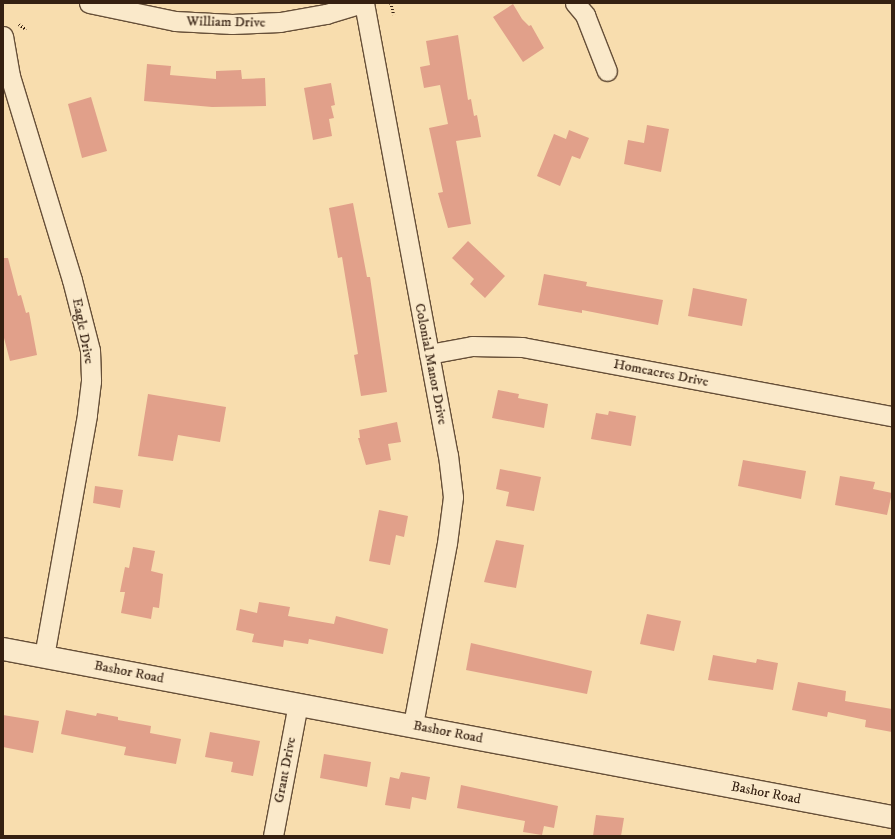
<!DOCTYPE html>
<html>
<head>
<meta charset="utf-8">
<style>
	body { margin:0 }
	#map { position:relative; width:895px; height:839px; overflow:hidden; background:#f8ddae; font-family:"IM FELL DW Pica",serif }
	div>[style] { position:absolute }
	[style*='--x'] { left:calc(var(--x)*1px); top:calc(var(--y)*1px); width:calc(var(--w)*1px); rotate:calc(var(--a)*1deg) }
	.building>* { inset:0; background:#e1a08a }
	.path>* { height:2.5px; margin-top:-1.25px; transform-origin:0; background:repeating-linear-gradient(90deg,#352011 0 1px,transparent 0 3px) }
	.roads { filter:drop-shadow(1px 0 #664f38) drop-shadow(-1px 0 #664f38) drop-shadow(0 1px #664f38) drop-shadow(0 -1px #664f38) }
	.minor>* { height:19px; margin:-9.5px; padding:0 9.5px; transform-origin:9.5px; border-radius:9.5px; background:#fae9ca }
	.tertiary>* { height:22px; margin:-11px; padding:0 11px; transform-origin:11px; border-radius:11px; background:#fae9ca }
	span { translate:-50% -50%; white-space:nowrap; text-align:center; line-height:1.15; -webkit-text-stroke:3px #fae9ca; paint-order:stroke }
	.street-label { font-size:14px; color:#352011 }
	.frame { position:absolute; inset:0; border:4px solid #352011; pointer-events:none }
</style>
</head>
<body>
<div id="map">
	<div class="building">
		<div style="clip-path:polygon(513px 4px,522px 19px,529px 26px,531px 25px,544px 48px,523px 62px,493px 17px)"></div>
		<div style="clip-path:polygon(458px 35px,468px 100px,471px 99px,474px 116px,477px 115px,481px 137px,456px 141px,471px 224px,448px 228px,438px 193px,443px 192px,429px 128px,448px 124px,440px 85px,424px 88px,420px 67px,430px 65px,426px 41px)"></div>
		<div style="clip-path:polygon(147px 64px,171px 66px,170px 75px,216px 79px,216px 71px,241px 70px,242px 79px,265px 78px,266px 106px,212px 107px,144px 101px)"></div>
		<div style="clip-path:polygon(331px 83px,335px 105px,331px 106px,334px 118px,329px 119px,332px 136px,313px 140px,304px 88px)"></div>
		<div style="clip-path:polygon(91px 97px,107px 151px,82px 158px,68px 104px)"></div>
		<div style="clip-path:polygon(647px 125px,669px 129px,661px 172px,624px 164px,628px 140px,644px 143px)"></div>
		<div style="clip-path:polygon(569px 130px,589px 138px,580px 159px,572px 156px,560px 186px,537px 176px,554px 134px,566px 139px)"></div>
		<div style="clip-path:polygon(353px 203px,367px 277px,370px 277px,387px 392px,361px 396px,354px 355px,358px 354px,342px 257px,338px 258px,329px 208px)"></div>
		<div style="clip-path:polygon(468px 241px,505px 276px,485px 298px,470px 284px,474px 279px,452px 258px)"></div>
		<div style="clip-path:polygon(3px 258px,8px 258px,18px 296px,21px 295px,26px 313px,29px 312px,37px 355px,10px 361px,3px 334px)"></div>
		<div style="clip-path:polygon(544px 274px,587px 282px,586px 286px,663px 300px,658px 325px,582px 310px,582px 313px,538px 305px)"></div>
		<div style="clip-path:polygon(693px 288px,747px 299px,742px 326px,688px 316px)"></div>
		<div style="clip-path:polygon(498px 390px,519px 394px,518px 398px,548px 404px,544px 428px,492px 418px)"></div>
		<div style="clip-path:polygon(148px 394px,226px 407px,220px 442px,178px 435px,173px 461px,138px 456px)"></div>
		<div style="clip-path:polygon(609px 411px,636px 416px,631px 446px,591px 439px,596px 413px,608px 415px)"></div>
		<div style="clip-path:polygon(397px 422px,401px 442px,388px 444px,391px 460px,366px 465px,358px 438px,360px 438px,359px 430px)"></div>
		<div style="clip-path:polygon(743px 460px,806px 471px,801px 499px,738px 486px)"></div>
		<div style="clip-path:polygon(500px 469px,541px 477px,534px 511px,506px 506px,509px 492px,496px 489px)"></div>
		<div style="clip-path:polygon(840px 476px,875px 482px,873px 489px,892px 493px,887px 515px,835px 505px)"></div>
		<div style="clip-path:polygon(95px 486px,123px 490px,120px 508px,93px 503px)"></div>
		<div style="clip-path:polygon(379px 510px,408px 516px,404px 537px,396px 535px,390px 565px,369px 561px)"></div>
		<div style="clip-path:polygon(496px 540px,524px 545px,516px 588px,484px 582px)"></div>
		<div style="clip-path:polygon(133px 547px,155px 551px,151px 571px,163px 574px,159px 608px,153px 607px,151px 619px,121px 613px,125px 592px,120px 592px,125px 567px,129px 568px)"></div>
		<div style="clip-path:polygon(259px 602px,290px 607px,288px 616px,334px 624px,336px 616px,388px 629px,383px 654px,309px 639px,308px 644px,284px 640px,283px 647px,252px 642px,254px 634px,236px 630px,240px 609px,257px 613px)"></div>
		<div style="clip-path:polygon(647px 614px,681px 621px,674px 651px,640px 644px)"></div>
		<div style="clip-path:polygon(471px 643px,592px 671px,587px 694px,466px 670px)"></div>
		<div style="clip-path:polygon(713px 655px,756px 663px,757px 659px,778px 663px,773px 690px,708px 680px)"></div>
		<div style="clip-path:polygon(798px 682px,846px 691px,845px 701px,892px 709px,892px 732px,865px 727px,866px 720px,828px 712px,827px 717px,792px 710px)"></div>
		<div style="clip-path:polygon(66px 710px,96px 716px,97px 713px,118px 717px,118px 720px,151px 726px,150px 733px,181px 739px,176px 764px,124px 755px,126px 747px,61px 734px)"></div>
		<div style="clip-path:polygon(3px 715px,39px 721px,33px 753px,3px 747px)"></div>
		<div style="clip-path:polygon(210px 732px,260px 741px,253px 776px,231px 772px,233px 762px,205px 757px)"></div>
		<div style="clip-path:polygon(324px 754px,371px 762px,367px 787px,320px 778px)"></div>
		<div style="clip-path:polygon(401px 772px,430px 777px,426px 800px,412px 797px,410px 809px,385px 805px,390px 777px,399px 779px)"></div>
		<div style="clip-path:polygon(461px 785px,558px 806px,554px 828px,544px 826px,542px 835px,523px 832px,525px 821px,457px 808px)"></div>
		<div style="clip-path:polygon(596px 815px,624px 818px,621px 836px,593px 836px)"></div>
	</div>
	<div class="path">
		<div style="--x:391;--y:3;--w:12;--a:76"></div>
		<div style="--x:19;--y:24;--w:9;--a:36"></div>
	</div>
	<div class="roads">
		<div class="minor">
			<div style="--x:89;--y:3;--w:88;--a:11.8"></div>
			<div style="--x:175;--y:21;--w:57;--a:3"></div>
			<div style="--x:232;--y:24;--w:48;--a:-2.4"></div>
			<div style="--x:280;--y:22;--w:47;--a:-9.9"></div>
			<div style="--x:326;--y:14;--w:39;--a:-17"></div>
			<div style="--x:364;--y:3;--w:460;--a:79.5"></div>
			<div style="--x:448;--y:455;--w:42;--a:83.2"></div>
			<div style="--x:453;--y:497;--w:46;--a:97.4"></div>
			<div style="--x:447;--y:543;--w:185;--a:100.6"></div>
			<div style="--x:575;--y:3;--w:16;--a:50"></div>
			<div style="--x:585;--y:15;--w:60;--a:68.6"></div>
			<div style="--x:3;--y:36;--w:41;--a:80.1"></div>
			<div style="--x:10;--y:76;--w:213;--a:73.1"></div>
			<div style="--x:72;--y:280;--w:72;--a:75.6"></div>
			<div style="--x:90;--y:350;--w:31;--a:88"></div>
			<div style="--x:91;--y:381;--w:34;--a:97"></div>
			<div style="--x:87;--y:415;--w:245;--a:100.1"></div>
			<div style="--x:429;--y:354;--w:44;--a:-10.5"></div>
			<div style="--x:472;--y:346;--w:50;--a:1.1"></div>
			<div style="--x:522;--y:347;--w:376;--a:10.6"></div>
			<div style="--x:273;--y:836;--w:134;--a:-79.3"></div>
		</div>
		<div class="tertiary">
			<div style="--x:3;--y:649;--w:905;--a:10.7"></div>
		</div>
	</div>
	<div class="street-label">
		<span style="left:226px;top:22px;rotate:1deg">William Drive</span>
		<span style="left:83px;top:331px;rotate:79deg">Eagle Drive</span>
		<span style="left:431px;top:364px;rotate:79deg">Colonial Manor Drive</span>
		<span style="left:661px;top:373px;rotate:11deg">Homeacres Drive</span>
		<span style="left:129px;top:672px;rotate:11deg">Bashor Road</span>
		<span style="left:448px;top:732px;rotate:11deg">Bashor Road</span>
		<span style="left:285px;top:770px;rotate:-79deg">Grant Drive</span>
		<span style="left:766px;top:793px;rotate:11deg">Bashor Road</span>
	</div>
	<div class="frame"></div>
</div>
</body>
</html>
